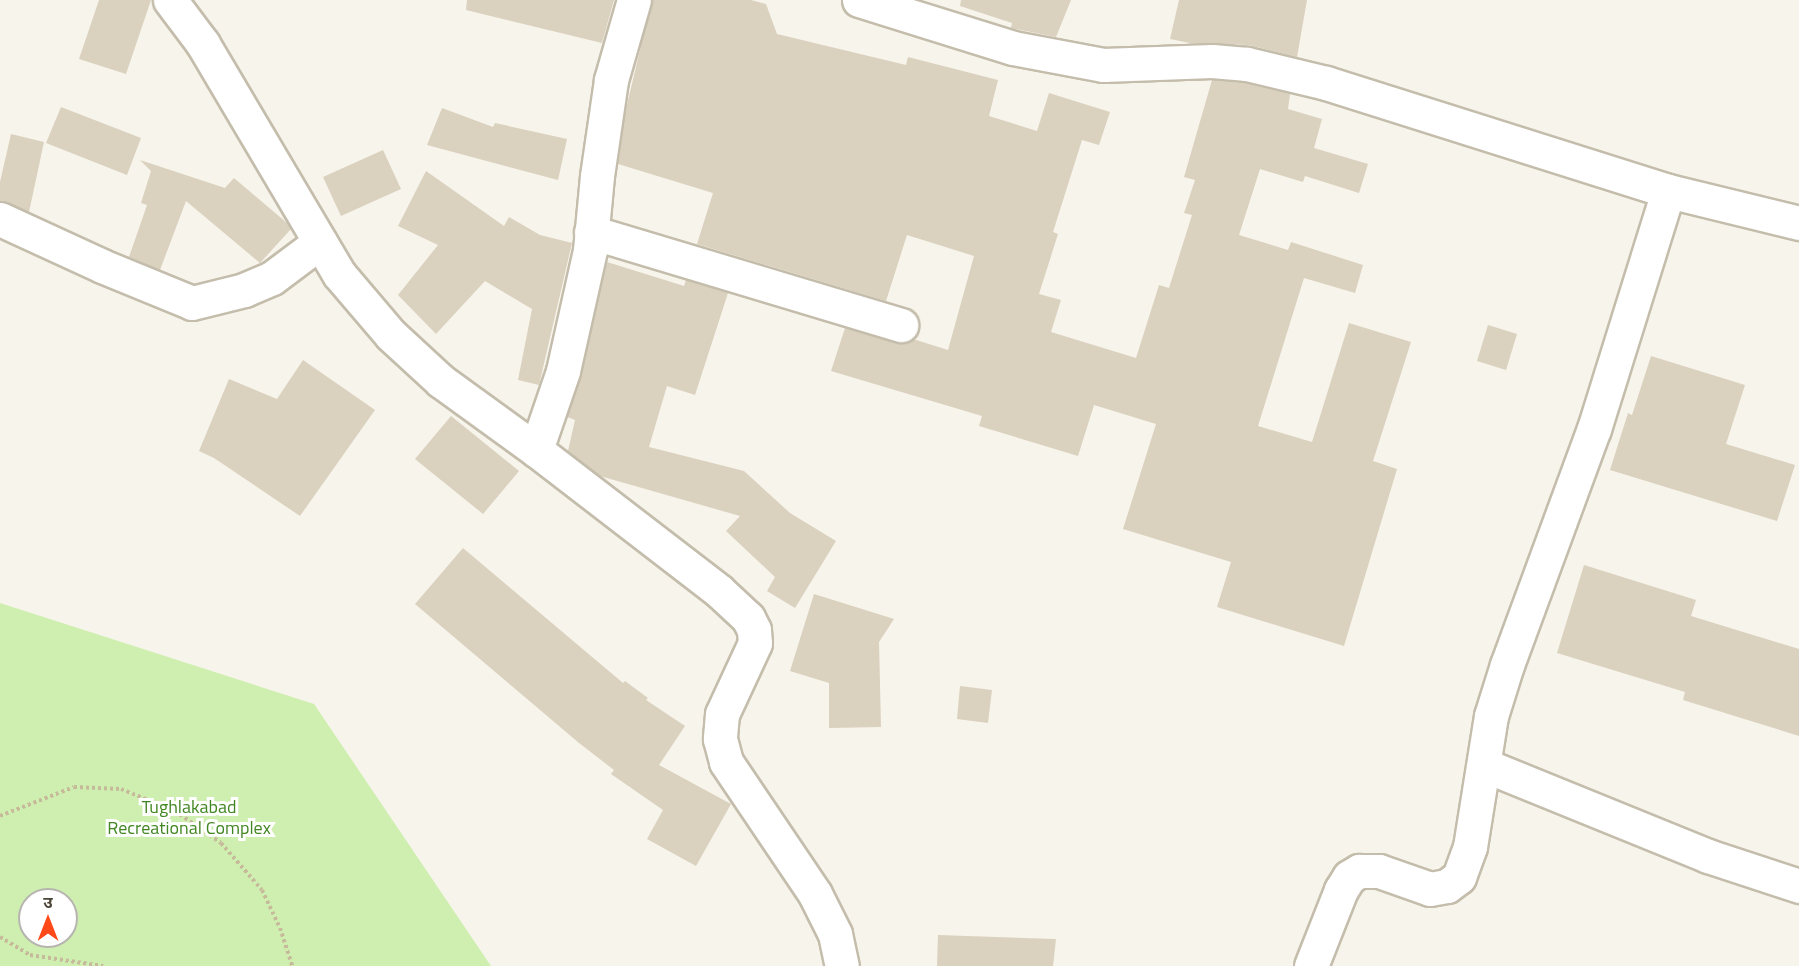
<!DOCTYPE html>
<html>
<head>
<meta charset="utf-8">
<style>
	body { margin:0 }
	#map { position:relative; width:1799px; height:966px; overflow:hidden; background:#f7f4eb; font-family:"Titillium Web","Noto Sans Devanagari",sans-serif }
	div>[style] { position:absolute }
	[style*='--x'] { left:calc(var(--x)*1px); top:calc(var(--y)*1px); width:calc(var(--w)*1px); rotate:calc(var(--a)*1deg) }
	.green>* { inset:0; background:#cfefb0 }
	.building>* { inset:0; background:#dad1bf }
	.path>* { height:4px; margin-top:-2px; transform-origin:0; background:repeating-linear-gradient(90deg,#c7ba9b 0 3px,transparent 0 6px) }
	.roads { filter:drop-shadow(2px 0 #c4bdac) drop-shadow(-2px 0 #c4bdac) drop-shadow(0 2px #c4bdac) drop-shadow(0 -2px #c4bdac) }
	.street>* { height:33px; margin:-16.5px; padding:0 16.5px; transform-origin:16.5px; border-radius:16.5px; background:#fff }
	span { translate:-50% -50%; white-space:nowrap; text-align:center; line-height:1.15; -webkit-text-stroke:6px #fff; paint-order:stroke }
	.park-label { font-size:18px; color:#428622 }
	.north { position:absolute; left:18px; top:888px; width:60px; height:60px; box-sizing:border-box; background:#fff; border:2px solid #b7b5af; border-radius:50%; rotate:0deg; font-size:16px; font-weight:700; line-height:24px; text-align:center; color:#4c4537 }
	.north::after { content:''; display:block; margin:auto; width:21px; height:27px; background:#ff4919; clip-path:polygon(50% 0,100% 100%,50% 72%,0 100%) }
</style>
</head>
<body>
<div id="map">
	<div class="green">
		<div style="clip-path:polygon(evenodd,0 603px,314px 704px,491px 966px,0 966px,0 603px,30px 900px,66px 900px,66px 936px,30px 936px,30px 900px)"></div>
	</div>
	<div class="building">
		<div style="clip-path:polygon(99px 0,151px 0,126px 74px,79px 59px)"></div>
		<div style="clip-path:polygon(467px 0,614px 0,602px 43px,466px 10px)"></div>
		<div style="clip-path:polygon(652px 0,751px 0,766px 4px,777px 34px,906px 65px,908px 57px,998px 80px,989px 116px,1037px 131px,1049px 93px,1110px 112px,1099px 145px,1082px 140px,1053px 232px,1058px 234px,1039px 294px,1061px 300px,1051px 332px,1136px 358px,1159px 285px,1169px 288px,1192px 215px,1184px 213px,1195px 180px,1184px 177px,1212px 80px,1244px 83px,1290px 94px,1288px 109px,1322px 119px,1314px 148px,1368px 164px,1359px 193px,1305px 176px,1303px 182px,1260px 169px,1239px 235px,1288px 250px,1291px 242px,1363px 265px,1355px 293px,1304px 278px,1258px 426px,1312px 442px,1349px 323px,1411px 342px,1373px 461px,1397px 469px,1344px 646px,1217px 607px,1231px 562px,1123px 529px,1156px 424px,1094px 405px,1078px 456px,979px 426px,982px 416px,831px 371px,845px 328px,896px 343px,905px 343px,913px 339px,948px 350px,974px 256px,907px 235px,886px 301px,697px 244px,713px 193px,618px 164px,625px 113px)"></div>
		<div style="clip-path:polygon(961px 0,1071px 0,1056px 37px,1011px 28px,1012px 23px,960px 6px)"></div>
		<div style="clip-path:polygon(1179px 0,1307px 0,1297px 57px,1249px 45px,1190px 43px,1170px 39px)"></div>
		<div style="clip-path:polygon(61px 107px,141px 138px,127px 175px,46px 143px)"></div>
		<div style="clip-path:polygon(442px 108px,493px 127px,495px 123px,567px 139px,558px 180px,427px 145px)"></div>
		<div style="clip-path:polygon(11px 134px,44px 142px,29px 212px,0 201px,0 182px)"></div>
		<div style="clip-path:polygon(383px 150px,401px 189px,341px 216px,323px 177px)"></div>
		<div style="clip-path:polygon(140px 160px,225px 188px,234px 178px,287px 223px,291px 229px,260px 263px,186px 201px,160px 270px,129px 257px,147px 205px,141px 203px,151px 171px)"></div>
		<div style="clip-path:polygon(426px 171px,504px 226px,509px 217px,540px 235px,572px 243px,539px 385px,518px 380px,532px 309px,485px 281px,436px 334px,398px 295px,438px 245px,398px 226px)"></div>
		<div style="clip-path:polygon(607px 262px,684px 286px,686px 280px,728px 293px,695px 395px,667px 386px,649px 447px,744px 471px,790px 513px,836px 541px,795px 608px,767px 591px,775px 577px,726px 531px,740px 516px,600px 476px,568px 451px,575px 420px,567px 417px,581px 375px)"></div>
		<div style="clip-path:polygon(1488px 325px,1517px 334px,1506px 370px,1477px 361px)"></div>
		<div style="clip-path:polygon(1651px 356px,1745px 385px,1726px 444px,1795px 465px,1777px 521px,1610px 470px,1628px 413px,1632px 415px)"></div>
		<div style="clip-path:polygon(303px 360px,375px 410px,300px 516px,214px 458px,199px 451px,229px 379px,277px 399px)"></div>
		<div style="clip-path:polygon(451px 416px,519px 471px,483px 514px,415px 459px)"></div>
		<div style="clip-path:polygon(463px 548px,623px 683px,625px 681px,648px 698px,646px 700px,685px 726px,659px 765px,731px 804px,696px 866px,647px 839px,663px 810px,611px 774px,614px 770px,579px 743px,415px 604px)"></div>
		<div style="clip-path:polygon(1584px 565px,1696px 600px,1691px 616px,1799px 649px,1799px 736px,1683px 700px,1685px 692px,1557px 653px)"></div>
		<div style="clip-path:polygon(814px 594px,894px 619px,879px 642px,881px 727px,829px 728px,829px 683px,790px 671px)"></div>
		<div style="clip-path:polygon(960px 686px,992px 690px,988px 723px,957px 719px)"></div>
		<div style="clip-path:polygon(938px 935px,1056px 939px,1053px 966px,937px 966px)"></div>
	</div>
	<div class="path">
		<div style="--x:0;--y:816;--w:79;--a:-21.4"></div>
		<div style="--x:74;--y:787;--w:47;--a:2.4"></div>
		<div style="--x:121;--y:789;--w:58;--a:22.2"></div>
		<div style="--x:175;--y:811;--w:56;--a:34.8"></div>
		<div style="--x:221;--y:843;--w:62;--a:48.9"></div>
		<div style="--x:262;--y:890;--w:42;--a:64.7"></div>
		<div style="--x:280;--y:928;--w:40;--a:72"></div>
		<div style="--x:0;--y:937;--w:35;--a:31"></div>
		<div style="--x:30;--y:955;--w:74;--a:8.6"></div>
	</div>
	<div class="roads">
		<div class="street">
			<div style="--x:170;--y:0;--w:55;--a:53.1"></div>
			<div style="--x:203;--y:44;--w:267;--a:59.4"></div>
			<div style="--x:339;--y:274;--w:80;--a:49.6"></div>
			<div style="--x:391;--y:335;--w:68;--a:42.6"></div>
			<div style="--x:441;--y:381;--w:117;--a:36"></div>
			<div style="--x:536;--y:450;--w:231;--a:37.6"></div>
			<div style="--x:719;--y:591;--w:40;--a:43"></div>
			<div style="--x:748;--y:618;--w:13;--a:63"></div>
			<div style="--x:754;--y:630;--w:13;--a:86"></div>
			<div style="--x:755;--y:643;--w:78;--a:114.9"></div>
			<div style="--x:722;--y:714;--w:25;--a:95"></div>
			<div style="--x:720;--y:739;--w:24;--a:75"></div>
			<div style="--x:726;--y:762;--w:159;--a:56"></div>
			<div style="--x:815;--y:894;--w:45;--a:63.4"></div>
			<div style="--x:835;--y:934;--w:33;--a:78"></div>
			<div style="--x:859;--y:0;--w:161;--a:17.3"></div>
			<div style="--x:1013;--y:48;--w:92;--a:10.7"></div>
			<div style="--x:1103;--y:65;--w:109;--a:-2.1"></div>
			<div style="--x:1212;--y:61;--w:35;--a:5"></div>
			<div style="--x:1247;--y:64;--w:81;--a:13.5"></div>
			<div style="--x:1326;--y:83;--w:359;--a:17.5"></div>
			<div style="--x:1668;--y:191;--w:135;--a:13.7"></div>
			<div style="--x:0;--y:219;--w:112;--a:24.7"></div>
			<div style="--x:102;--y:266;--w:97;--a:22.3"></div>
			<div style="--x:192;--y:303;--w:54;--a:-14"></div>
			<div style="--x:244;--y:290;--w:30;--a:-23"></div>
			<div style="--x:272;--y:278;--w:60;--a:-36.9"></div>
			<div style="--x:591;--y:232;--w:324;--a:16.7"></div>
			<div style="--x:536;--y:450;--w:83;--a:-71.1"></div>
			<div style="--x:563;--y:371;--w:124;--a:-77.4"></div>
			<div style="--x:590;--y:250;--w:74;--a:-84.6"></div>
			<div style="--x:597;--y:176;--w:97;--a:-81.7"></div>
			<div style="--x:611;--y:80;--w:83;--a:-74"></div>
			<div style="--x:1484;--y:765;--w:242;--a:22.1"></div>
			<div style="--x:1708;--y:856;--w:96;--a:18.2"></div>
			<div style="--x:1311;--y:966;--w:82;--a:-68.5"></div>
			<div style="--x:1341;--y:890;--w:15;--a:-58"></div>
			<div style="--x:1349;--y:877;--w:12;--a:-31"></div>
			<div style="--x:1359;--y:871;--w:20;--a:0"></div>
			<div style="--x:1379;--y:871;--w:54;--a:19.4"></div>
			<div style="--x:1430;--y:889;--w:17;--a:-10"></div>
			<div style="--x:1447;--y:886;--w:15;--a:-37"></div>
			<div style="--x:1459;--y:877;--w:32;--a:-70"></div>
			<div style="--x:1470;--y:847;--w:133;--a:-80.9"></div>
			<div style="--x:1491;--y:716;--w:53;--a:-72.6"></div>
			<div style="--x:1507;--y:665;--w:252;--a:-69.8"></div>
			<div style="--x:1594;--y:429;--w:249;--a:-72.7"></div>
		</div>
	</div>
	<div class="park-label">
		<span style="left:189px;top:818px">Tughlakabad<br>Recreational Complex</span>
	</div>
	<div class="north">उ</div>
</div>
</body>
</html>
